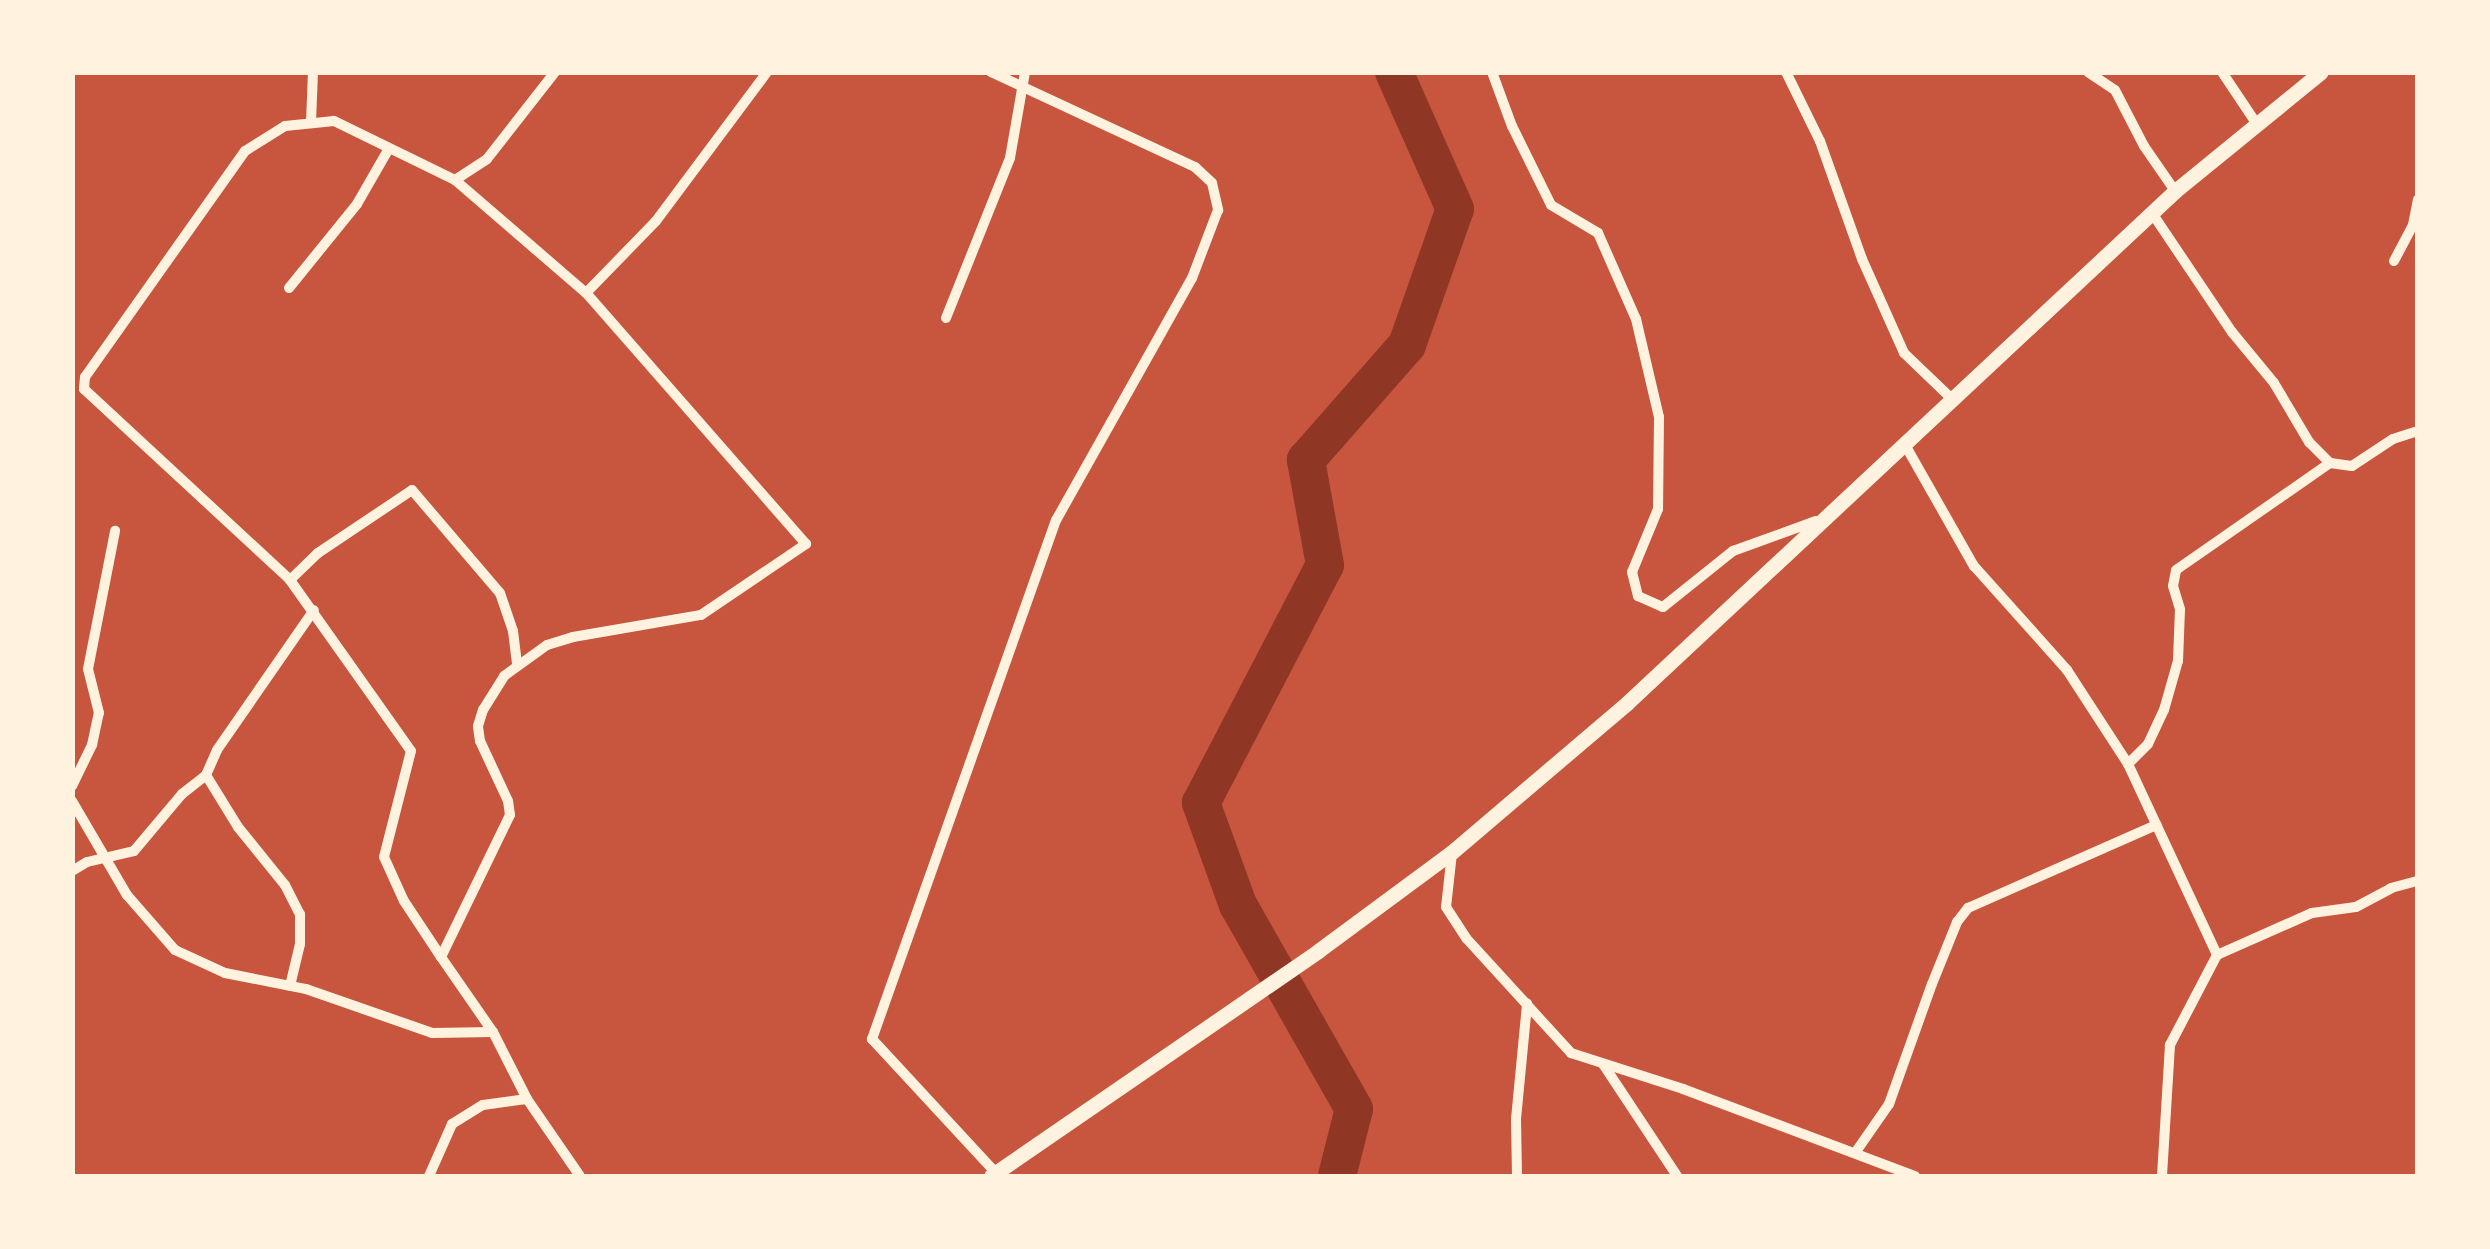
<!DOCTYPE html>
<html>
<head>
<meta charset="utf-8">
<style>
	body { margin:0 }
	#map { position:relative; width:2490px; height:1249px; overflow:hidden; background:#c8553d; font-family:"Nunito Sans",sans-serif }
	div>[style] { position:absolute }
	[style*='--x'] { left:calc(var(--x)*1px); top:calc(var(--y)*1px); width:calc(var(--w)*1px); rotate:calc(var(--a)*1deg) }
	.river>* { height:38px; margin:-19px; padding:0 19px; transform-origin:19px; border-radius:19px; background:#8f3625 }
	.minor>* { height:10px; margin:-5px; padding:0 5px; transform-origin:5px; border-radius:5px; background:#fff3e0 }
	.secondary>* { height:15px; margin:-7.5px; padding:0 7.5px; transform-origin:7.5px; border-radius:7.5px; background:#fff3e0 }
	span { translate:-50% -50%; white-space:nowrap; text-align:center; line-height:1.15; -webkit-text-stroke:9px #fff3e0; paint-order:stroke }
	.frame { position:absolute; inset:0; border:75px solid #fff3e0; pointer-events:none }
</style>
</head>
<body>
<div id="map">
	<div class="river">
		<div style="--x:1337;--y:1176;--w:69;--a:-75.8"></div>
		<div style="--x:1354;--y:1109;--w:235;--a:-119.6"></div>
		<div style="--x:1238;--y:905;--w:109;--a:-109.9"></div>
		<div style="--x:1201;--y:803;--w:268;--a:-62.5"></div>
		<div style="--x:1325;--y:565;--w:107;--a:-100.3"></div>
		<div style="--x:1306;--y:460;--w:153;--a:-48.7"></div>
		<div style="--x:1407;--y:345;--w:144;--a:-70.6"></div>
		<div style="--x:1455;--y:209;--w:150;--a:-114"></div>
	</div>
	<div class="minor">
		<div style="--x:991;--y:72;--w:225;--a:25"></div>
		<div style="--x:1195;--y:167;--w:23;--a:43"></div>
		<div style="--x:1212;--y:183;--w:28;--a:77"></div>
		<div style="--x:1218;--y:210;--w:73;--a:110.9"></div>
		<div style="--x:1192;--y:278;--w:278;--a:119.3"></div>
		<div style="--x:1056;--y:520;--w:551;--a:109.52"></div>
		<div style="--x:872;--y:1039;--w:183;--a:47.2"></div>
		<div style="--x:1492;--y:72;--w:58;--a:69.7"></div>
		<div style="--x:1512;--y:126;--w:88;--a:63.7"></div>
		<div style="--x:1551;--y:205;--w:55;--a:30.8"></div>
		<div style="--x:1598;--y:233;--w:94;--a:66.2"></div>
		<div style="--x:1636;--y:319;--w:101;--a:76.8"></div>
		<div style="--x:1659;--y:417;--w:92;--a:90.6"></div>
		<div style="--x:1658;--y:509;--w:68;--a:112.4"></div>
		<div style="--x:1632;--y:572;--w:25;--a:76"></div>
		<div style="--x:1638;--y:596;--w:27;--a:24"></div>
		<div style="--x:1663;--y:607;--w:90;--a:-38.7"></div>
		<div style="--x:1733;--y:551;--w:88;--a:-19.9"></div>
		<div style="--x:1786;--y:72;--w:77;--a:63.8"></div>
		<div style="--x:1820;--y:141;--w:125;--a:70.4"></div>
		<div style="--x:1862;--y:259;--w:103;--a:65.9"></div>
		<div style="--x:1904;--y:353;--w:66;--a:43.8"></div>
		<div style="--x:2088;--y:72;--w:32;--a:34"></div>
		<div style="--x:2115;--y:90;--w:63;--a:62.6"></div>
		<div style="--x:2144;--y:146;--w:55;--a:55.4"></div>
		<div style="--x:2222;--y:72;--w:65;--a:56.3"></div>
		<div style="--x:311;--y:123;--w:51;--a:-87.8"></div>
		<div style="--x:455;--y:180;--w:38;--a:-33"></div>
		<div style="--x:487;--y:159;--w:110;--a:-52"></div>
		<div style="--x:2152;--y:213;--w:143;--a:56.1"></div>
		<div style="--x:2232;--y:332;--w:66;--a:50.5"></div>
		<div style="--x:2274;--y:383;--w:69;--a:59.3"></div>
		<div style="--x:2309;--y:442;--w:30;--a:45"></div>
		<div style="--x:2330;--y:463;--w:22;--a:8"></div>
		<div style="--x:2352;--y:466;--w:49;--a:-33.4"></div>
		<div style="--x:2393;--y:439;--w:26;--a:-18"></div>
		<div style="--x:2394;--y:261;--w:41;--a:-62.2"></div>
		<div style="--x:2413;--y:225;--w:26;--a:-79"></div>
		<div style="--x:289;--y:288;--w:108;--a:-51"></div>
		<div style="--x:357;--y:204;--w:62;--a:-60.1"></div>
		<div style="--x:586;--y:293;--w:100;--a:-45.8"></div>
		<div style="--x:656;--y:221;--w:186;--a:-53.3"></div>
		<div style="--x:946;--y:318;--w:172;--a:-68.2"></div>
		<div style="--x:1010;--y:158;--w:87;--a:-80.1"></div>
		<div style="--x:1904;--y:443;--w:142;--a:60.4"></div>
		<div style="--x:1974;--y:566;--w:140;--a:48.2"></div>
		<div style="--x:2067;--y:670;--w:112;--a:57"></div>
		<div style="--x:2128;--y:764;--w:211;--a:65"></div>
		<div style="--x:2217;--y:955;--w:102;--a:117.6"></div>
		<div style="--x:2170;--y:1045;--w:131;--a:93.5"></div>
		<div style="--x:290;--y:580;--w:39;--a:-44"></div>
		<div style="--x:318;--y:553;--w:113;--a:-33.8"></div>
		<div style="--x:412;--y:490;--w:135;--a:49.5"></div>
		<div style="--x:500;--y:593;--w:40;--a:71.1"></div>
		<div style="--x:513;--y:631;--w:32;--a:83"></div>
		<div style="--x:2128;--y:764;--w:28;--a:-45"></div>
		<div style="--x:2148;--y:744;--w:38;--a:-65"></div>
		<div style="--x:2164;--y:710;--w:51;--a:-74.1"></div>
		<div style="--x:2178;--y:661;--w:52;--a:-87.8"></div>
		<div style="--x:2180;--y:609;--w:24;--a:-107"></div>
		<div style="--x:2173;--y:586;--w:16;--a:-79"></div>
		<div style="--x:2176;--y:570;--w:188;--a:-34.8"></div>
		<div style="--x:206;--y:775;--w:61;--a:58.4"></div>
		<div style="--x:238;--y:827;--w:75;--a:51"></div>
		<div style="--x:285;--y:885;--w:33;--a:63"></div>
		<div style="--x:300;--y:914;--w:30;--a:90"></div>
		<div style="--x:300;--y:944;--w:43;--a:103.4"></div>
		<div style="--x:72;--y:786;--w:46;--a:-64"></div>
		<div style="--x:92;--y:745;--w:33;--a:-78"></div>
		<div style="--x:99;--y:713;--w:45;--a:-104"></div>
		<div style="--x:88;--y:669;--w:141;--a:-78.9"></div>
		<div style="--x:72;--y:801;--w:109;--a:59.7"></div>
		<div style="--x:127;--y:895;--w:73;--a:48.9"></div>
		<div style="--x:175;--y:950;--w:55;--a:24.7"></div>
		<div style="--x:225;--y:973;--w:83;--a:11.2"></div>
		<div style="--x:306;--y:989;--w:133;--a:19.2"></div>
		<div style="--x:432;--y:1033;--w:61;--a:-0.9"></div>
		<div style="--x:1452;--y:853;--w:54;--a:96.3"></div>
		<div style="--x:1446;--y:907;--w:37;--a:57"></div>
		<div style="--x:1466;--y:938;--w:156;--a:47.6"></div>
		<div style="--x:1571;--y:1053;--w:118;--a:17.8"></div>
		<div style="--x:1683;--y:1089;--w:248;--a:20.6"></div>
		<div style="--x:72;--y:871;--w:17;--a:-31"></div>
		<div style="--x:87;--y:862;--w:48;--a:-13.2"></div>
		<div style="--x:134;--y:851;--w:75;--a:-49.9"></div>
		<div style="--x:182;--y:794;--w:31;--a:-38"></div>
		<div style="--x:206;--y:775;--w:27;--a:-66"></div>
		<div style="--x:217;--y:750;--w:170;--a:-55.3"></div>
		<div style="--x:2217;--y:955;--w:104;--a:-23.9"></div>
		<div style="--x:2312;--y:913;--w:44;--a:-7.8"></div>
		<div style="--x:2356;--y:907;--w:40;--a:-28"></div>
		<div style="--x:2391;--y:888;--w:28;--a:-15"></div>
		<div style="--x:441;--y:957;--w:158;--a:-64.1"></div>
		<div style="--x:510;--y:815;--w:14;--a:-98"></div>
		<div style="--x:508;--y:801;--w:66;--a:-115"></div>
		<div style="--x:480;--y:741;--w:15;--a:-98"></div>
		<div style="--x:478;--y:726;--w:17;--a:-73"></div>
		<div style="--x:483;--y:710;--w:40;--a:-58"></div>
		<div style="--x:504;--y:676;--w:53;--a:-35.8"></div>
		<div style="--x:547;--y:645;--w:27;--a:-17"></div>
		<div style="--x:573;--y:637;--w:130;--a:-9.8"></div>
		<div style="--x:701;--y:615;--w:127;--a:-34.1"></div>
		<div style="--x:806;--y:544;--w:334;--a:-131.2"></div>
		<div style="--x:586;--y:293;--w:173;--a:-139.2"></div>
		<div style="--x:455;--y:180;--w:135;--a:-154"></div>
		<div style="--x:334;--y:121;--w:49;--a:174.2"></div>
		<div style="--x:285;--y:126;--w:47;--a:148"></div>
		<div style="--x:245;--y:151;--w:277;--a:125.3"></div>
		<div style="--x:85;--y:377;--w:12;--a:95"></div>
		<div style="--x:84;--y:389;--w:281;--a:42.8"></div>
		<div style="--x:290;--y:580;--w:209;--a:54.7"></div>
		<div style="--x:411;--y:751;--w:109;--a:104.3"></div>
		<div style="--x:384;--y:857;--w:48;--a:65.6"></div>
		<div style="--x:404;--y:901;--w:67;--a:56.5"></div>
		<div style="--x:441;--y:957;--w:91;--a:55.3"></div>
		<div style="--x:493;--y:1032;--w:75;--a:63.1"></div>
		<div style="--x:527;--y:1099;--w:93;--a:55.5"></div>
		<div style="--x:1603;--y:1064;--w:134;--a:56.5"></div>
		<div style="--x:1855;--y:1153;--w:60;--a:-55.2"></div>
		<div style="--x:1889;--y:1104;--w:127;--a:-70.3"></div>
		<div style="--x:1932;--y:984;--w:67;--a:-68"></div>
		<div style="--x:1957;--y:922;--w:18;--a:-52"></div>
		<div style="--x:1968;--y:908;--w:206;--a:-23.8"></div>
		<div style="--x:429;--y:1176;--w:57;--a:-66.1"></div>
		<div style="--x:452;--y:1124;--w:36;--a:-32"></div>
		<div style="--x:483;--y:1105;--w:44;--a:-7.8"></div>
		<div style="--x:1517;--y:1176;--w:57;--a:-91"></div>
		<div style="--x:1516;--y:1119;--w:116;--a:-84.5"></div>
	</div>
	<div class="secondary">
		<div style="--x:991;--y:1176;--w:397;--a:-34.5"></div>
		<div style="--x:1318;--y:951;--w:167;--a:-36.5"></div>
		<div style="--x:1452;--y:852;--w:230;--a:-40.4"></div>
		<div style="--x:1627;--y:703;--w:750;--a:-43.05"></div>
		<div style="--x:2175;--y:191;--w:188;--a:-39.2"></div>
	</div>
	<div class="frame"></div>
</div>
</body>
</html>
